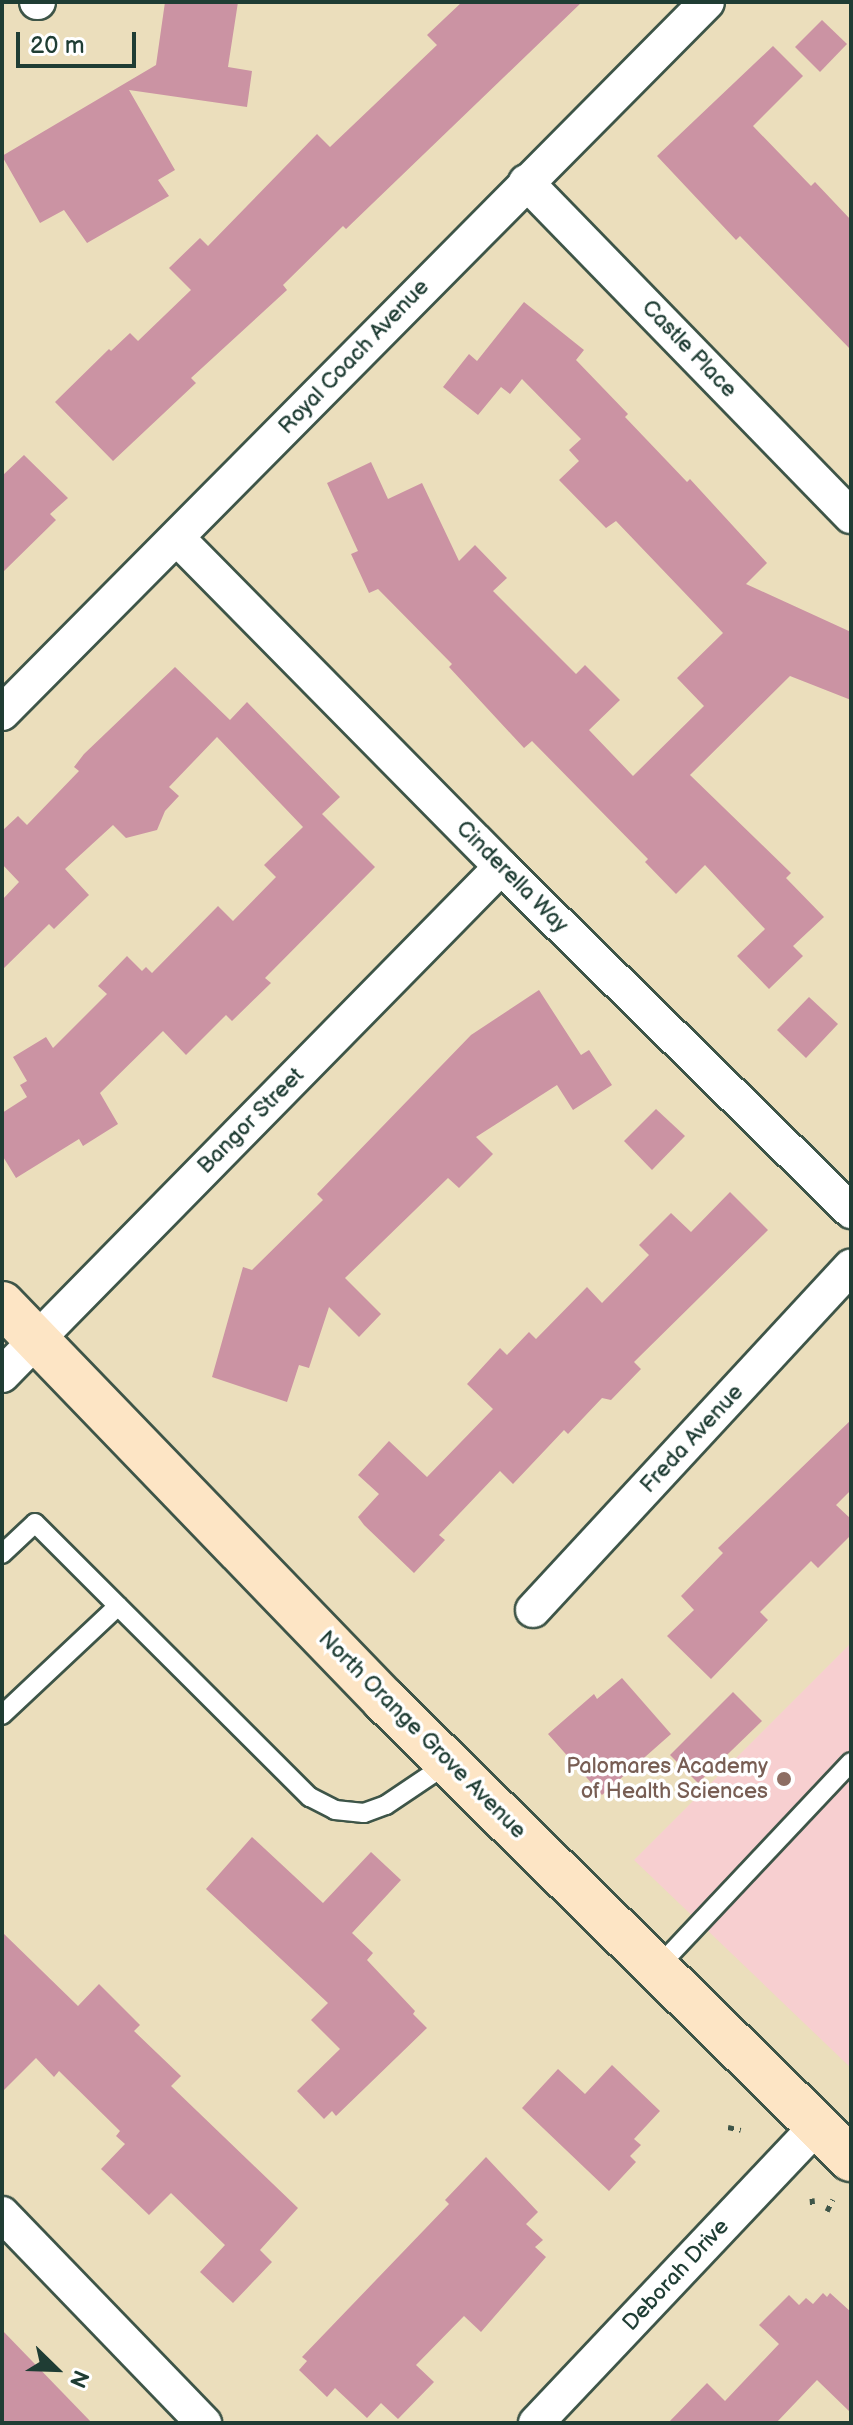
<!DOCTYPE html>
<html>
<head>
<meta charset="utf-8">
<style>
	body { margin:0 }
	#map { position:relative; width:853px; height:2425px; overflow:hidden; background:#ebdebc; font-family:"Balsamiq Sans",sans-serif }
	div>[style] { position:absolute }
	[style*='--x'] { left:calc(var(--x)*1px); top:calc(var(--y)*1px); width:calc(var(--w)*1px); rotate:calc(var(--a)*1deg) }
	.built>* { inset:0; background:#f7cfd0 }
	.building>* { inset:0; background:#cb93a3 }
	.path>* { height:5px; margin-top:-2.5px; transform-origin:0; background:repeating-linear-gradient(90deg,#3e5548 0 6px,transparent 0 12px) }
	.roads { filter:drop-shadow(2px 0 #3e5548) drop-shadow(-2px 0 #3e5548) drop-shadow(0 2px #3e5548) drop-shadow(0 -2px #3e5548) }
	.service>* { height:18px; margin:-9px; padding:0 9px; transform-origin:9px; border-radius:9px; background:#fff }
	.minor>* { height:34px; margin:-17px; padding:0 17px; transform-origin:17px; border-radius:17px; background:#fff }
	.secondary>* { height:44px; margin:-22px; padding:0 22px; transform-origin:22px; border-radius:22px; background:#fde5c5 }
	.dots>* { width:22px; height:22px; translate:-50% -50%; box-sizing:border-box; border:4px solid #fff; border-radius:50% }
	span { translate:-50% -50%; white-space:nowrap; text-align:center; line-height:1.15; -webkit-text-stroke:7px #fff; paint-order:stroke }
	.street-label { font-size:22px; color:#1f3d34 }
	.education-label { font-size:22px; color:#785e54 }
	.right { translate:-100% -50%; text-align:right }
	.frame { position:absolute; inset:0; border:4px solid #1f3d34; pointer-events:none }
	.north { position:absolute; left:16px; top:2329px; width:80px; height:80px; -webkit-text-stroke:6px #fff; paint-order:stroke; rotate:113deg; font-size:22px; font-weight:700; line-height:32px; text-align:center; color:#1f3d34 }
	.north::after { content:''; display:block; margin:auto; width:28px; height:36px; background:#1f3d34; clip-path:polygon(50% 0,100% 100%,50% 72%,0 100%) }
	.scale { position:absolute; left:16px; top:32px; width:120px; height:36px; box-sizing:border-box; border:4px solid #1f3d34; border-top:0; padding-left:10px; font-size:24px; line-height:28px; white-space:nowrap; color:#1f3d34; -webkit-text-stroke:6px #fff; paint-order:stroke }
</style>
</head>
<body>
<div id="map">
	<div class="built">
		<div style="clip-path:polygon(851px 1643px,851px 2068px,634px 1860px)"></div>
	</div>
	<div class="building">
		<div style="clip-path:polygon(165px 2px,238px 2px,228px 67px,252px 71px,247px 107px,129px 90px,175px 170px,158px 180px,169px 196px,87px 243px,64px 210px,40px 223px,2px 156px,156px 65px)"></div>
		<div style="clip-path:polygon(462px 2px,582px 2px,346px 229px,343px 226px,283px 285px,287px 290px,191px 378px,196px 383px,113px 461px,55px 402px,109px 349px,111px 351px,130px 333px,138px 341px,191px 290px,169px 268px,200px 238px,208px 246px,317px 134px,330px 147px,437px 45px,427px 35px)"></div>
		<div style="clip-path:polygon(822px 20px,847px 44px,820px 72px,795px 47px)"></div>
		<div style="clip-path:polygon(773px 46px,803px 76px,753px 126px,811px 186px,815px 182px,851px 220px,851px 350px,740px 236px,736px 240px,657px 156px)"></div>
		<div style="clip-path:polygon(524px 302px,584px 350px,576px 360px,628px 414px,625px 417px,687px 482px,690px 479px,767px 563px,746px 584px,851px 632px,851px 700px,790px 676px,690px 775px,791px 873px,786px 878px,824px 917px,793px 946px,803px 956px,769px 989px,737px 956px,765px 929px,705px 865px,676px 894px,645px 862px,648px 859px,532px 741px,524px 748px,449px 667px,452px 664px,378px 589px,369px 593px,351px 554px,358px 551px,327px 483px,371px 462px,388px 499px,422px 483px,459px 561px,475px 545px,507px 578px,493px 591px,576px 674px,585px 665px,620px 700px,589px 730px,633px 776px,704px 706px,677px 678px,723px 633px,616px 521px,606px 528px,559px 480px,579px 461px,569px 450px,581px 439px,522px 379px,510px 394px,501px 387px,478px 415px,443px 387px,469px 354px,477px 361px)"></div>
		<div style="clip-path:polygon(24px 455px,68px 498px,50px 514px,56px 520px,2px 573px,2px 476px)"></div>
		<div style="clip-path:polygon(175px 667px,230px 720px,247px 702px,340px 797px,322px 814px,375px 867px,265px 978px,271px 983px,232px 1021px,226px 1015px,186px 1055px,163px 1031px,100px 1093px,118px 1124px,83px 1146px,79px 1139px,16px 1178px,2px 1155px,2px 1113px,27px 1097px,20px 1085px,27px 1081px,13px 1057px,46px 1037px,53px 1048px,107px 994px,98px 986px,127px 956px,142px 971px,146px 967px,152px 973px,218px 906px,233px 921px,276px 877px,264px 865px,303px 827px,217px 737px,169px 787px,179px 796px,165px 811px,157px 830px,126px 838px,113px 825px,65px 869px,89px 895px,54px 929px,49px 924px,2px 970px,2px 900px,19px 882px,2px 864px,2px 831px,18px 816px,27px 825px,79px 771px,74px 767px,84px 754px)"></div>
		<div style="clip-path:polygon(539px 990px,581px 1055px,589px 1050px,612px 1085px,573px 1110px,557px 1085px,476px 1137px,493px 1154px,459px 1188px,448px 1178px,345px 1278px,381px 1314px,359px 1337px,329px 1307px,309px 1368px,299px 1365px,287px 1402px,212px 1377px,243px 1267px,252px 1270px,323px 1200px,317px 1194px,471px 1035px)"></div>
		<div style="clip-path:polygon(809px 997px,838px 1024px,806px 1058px,777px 1030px)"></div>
		<div style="clip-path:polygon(656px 1109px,685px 1136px,652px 1170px,624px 1141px)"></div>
		<div style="clip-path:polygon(730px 1192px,768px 1230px,634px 1362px,641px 1369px,611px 1400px,602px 1398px,568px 1434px,564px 1430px,513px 1484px,500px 1471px,439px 1535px,445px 1540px,414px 1573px,364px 1525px,358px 1517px,379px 1494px,358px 1475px,389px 1441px,427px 1477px,493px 1409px,467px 1384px,500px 1348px,507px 1355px,529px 1332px,536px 1339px,587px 1287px,602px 1303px,649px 1255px,639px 1245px,671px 1213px,691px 1232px)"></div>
		<div style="clip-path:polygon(851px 1420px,851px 1490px,836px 1505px,851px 1519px,851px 1535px,818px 1568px,811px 1561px,760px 1612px,768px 1620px,711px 1679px,667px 1636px,694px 1610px,681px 1596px,723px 1553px,718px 1548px)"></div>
		<div style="clip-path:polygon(622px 1678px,671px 1734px,602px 1795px,548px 1734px,594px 1694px,597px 1699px)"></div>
		<div style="clip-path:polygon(733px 1692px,762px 1721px,698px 1783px,670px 1755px)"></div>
		<div style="clip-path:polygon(252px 1837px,323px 1903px,371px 1852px,401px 1880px,352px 1933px,373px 1953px,367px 1960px,415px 2011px,413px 2014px,427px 2028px,336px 2116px,332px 2111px,324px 2119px,297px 2091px,340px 2049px,311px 2020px,328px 2003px,206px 1889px)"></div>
		<div style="clip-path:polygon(2px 1932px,78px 2006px,99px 1984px,140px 2025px,134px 2031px,181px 2076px,171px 2086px,298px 2208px,260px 2250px,272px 2262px,233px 2303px,200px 2272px,225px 2245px,171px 2193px,149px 2215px,101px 2169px,125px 2144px,116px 2136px,120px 2131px,59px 2071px,54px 2077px,36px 2058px,2px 2092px)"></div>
		<div style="clip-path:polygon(612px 2065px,660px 2111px,634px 2139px,641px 2145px,630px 2156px,636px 2162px,609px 2191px,522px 2108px,558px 2069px,585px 2094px)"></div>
		<div style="clip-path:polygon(486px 2157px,538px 2212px,526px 2224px,543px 2240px,535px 2247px,546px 2257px,481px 2332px,464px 2316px,416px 2365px,434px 2382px,398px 2419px,381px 2403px,367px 2418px,335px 2388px,327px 2397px,299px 2370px,307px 2361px,302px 2357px,449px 2204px,445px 2200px)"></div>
		<div style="clip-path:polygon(823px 2293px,827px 2297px,830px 2293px,851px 2312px,851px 2413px,817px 2380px,776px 2423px,668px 2423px,707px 2383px,725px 2401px,779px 2344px,759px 2325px,789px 2295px,799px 2305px,806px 2298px,813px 2304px)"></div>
		<div style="clip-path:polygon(2px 2330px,92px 2423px,2px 2423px)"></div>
	</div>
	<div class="path">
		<div style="--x:728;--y:2127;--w:13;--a:13"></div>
		<div style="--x:812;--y:2198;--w:11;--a:85"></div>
		<div style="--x:827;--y:2211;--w:13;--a:-63"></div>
	</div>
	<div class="roads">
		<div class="service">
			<div style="--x:2;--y:1554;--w:45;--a:-43.2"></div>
			<div style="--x:35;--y:1523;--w:117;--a:45"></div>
			<div style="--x:2;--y:1715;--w:159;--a:-43.2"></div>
			<div style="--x:118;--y:1606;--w:271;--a:44.9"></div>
			<div style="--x:310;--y:1797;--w:28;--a:27"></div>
			<div style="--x:335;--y:1810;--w:29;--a:6"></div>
			<div style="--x:364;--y:1813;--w:23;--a:-20"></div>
			<div style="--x:386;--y:1805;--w:73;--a:-33.9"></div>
			<div style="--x:657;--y:1968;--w:283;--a:-46.7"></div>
		</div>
		<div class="minor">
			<div style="--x:37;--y:2;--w:1;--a:0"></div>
			<div style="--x:526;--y:182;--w:466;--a:45.8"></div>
			<div style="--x:177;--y:538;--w:462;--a:45.4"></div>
			<div style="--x:501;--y:867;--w:491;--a:44.5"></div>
			<div style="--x:2;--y:713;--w:1001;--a:-45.24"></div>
			<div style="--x:2;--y:1375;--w:712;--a:-45.51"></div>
			<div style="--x:533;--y:1610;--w:468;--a:-47.2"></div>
			<div style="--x:2;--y:2214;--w:291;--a:46"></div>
			<div style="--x:536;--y:2423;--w:409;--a:-46.6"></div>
		</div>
		<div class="secondary">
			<div style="--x:2;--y:1304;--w:550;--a:46.03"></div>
			<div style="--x:384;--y:1700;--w:655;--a:44.51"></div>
		</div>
	</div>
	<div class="dots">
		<div style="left:784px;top:1779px;background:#8d6e63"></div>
	</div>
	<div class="street-label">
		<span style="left:689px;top:349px;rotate:46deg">Castle Place</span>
		<span style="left:354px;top:357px;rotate:-46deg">Royal Coach Avenue</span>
		<span style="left:512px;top:877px;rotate:45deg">Cinderella Way</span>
		<span style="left:251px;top:1121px;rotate:-45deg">Bangor Street</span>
		<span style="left:692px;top:1439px;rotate:-47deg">Freda Avenue</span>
		<span style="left:422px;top:1735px;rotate:45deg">North Orange Grove Avenue</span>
		<span style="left:676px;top:2275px;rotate:-47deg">Deborah Drive</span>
	</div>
	<div class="education-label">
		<span class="right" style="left:768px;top:1779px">Palomares Academy<br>of Health Sciences</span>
	</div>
	<div class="frame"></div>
	<div class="north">N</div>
	<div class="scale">20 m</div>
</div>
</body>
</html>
